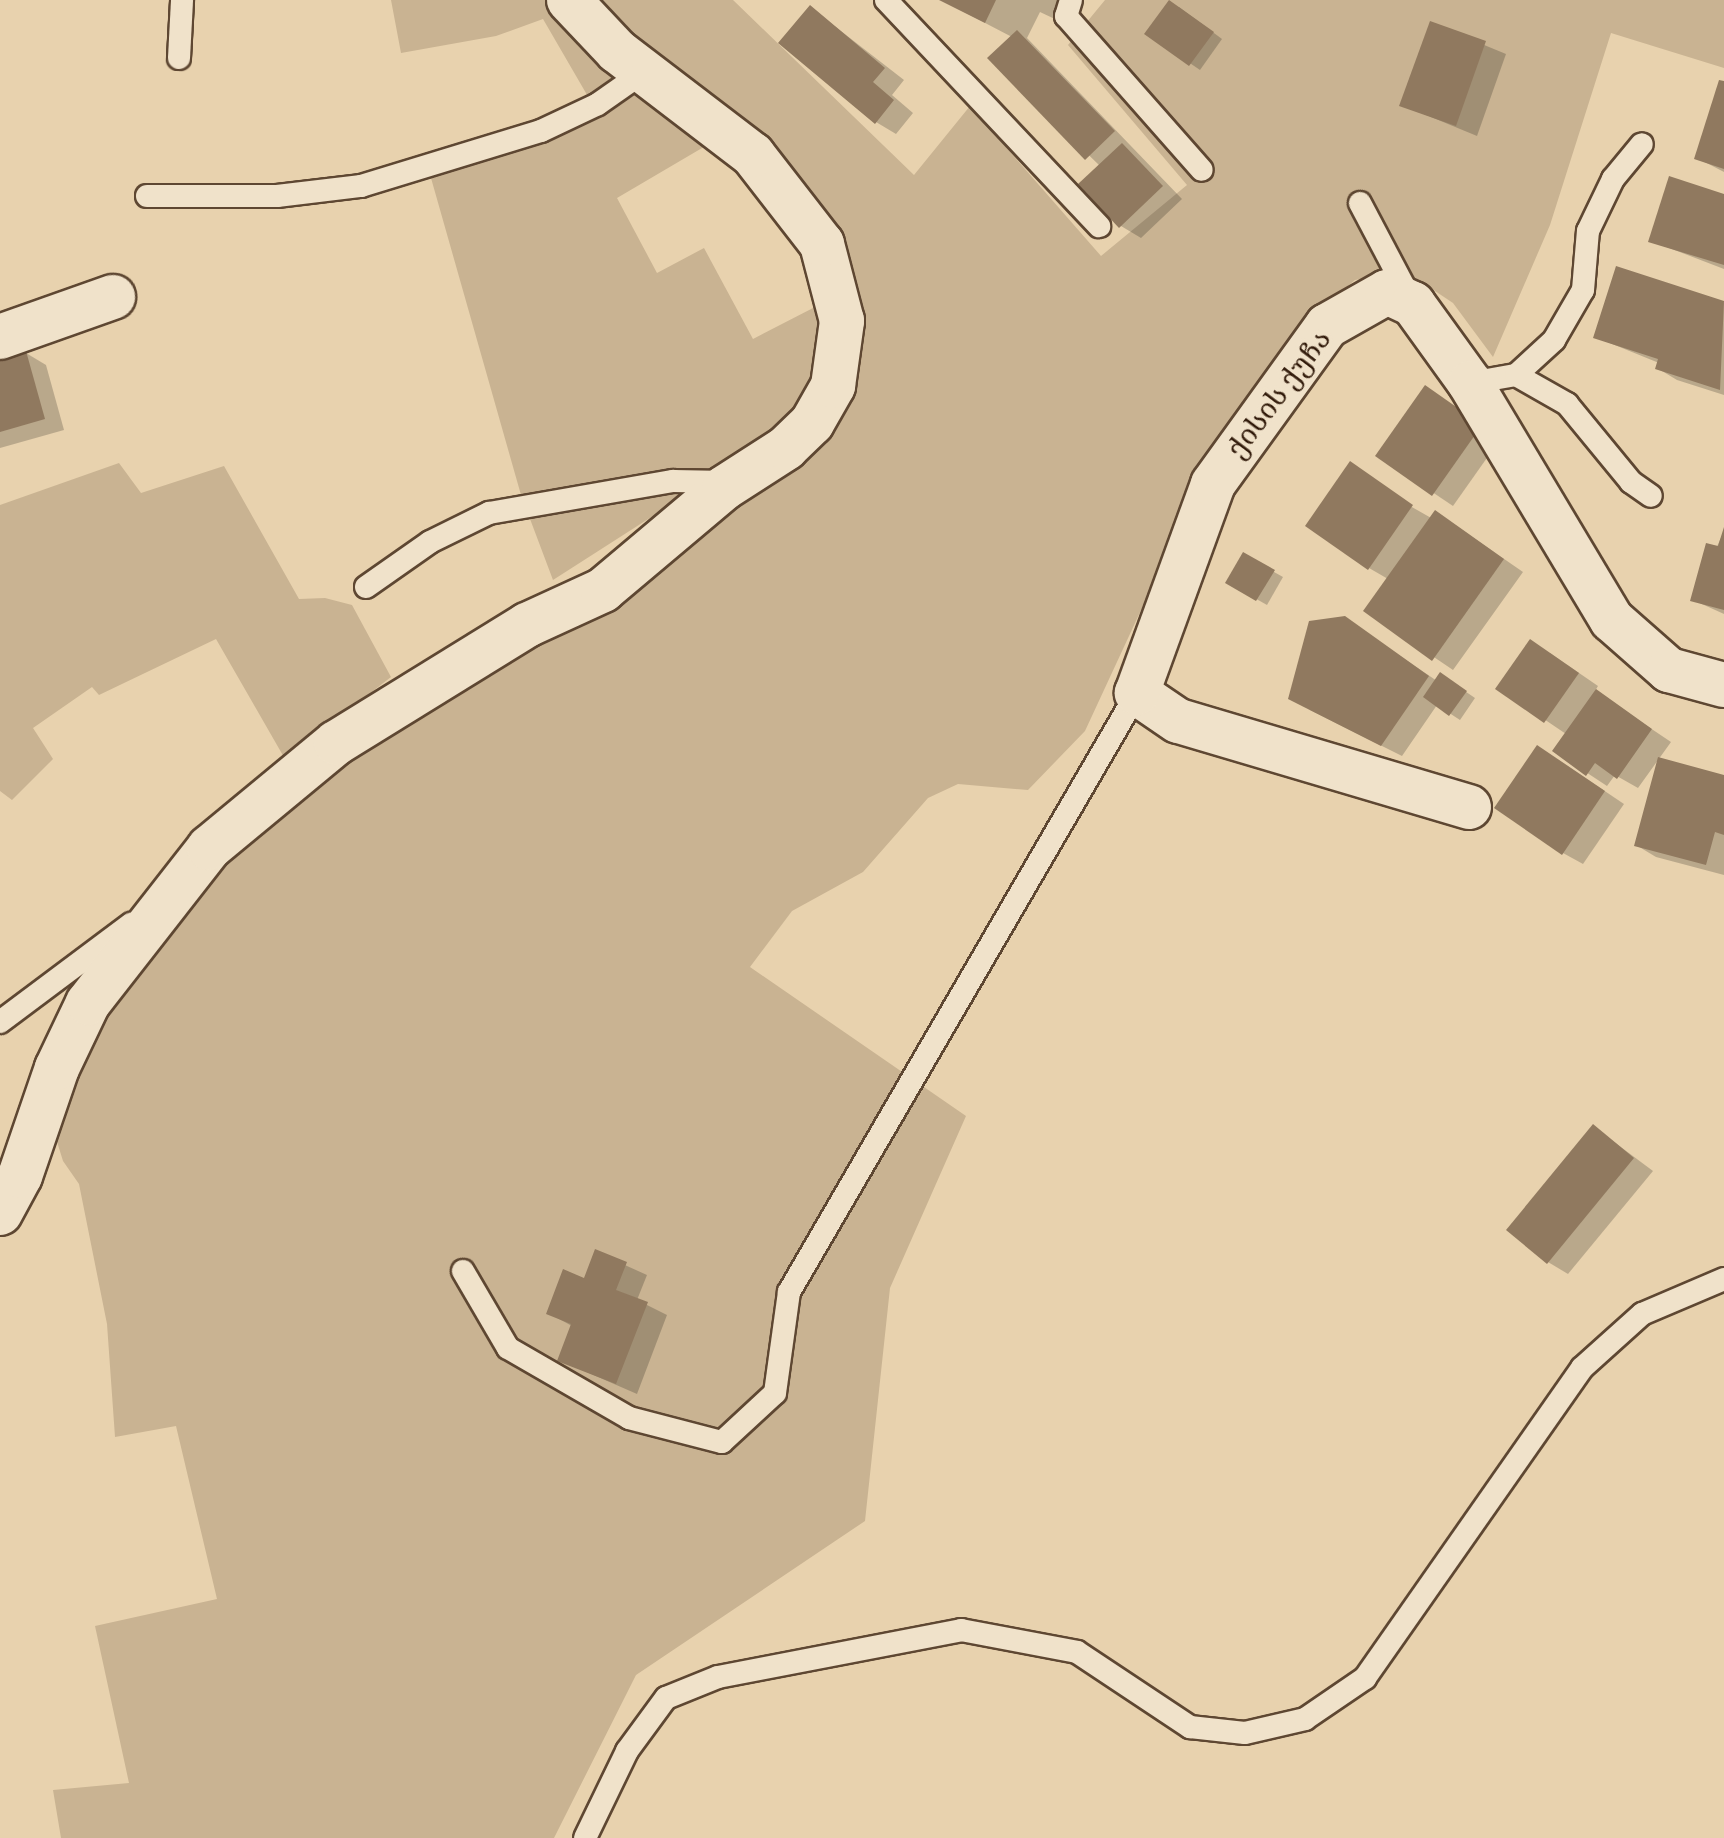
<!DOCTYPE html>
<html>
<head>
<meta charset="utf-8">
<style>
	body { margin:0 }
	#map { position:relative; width:1724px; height:1838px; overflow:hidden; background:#e8d2ae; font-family:"IM FELL Great Primer","Noto Serif Georgian",serif }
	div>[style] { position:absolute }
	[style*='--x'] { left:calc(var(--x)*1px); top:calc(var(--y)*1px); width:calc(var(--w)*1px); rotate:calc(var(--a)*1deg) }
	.green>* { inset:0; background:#c9b392 }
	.shadow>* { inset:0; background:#0003 }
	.building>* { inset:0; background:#90795f }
	.roads { filter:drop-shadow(2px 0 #5e4732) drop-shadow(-2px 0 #5e4732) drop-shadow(0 2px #5e4732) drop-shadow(0 -2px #5e4732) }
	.lane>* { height:22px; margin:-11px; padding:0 11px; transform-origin:11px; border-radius:11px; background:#f0e2ca }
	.street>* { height:44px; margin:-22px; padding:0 22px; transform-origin:22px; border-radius:22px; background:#f0e2ca }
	span { translate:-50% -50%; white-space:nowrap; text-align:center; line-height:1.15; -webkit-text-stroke:7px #f0e2ca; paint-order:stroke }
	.street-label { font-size:28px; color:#301909 }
</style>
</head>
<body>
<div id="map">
	<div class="green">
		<div style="clip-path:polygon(391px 0,556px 0,623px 72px,590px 100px,543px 19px,496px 36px,401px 53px)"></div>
		<div style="clip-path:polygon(595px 0,733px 0,914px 175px,970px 106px,1101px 256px,1187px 185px,1068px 45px,1105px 0,1724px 0,1724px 68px,1611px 33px,1550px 225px,1493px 357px,1453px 303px,1405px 271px,1355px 280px,1302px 324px,1268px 368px,1205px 472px,1085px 731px,1028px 790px,958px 784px,928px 798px,863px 872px,792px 911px,750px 967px,966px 1116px,890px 1288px,865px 1521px,636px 1675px,554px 1838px,61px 1838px,53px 1790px,129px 1783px,95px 1626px,217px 1599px,176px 1426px,115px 1437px,107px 1324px,79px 1184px,63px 1161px,54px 1132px,80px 1053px,201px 873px,319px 774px,618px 598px,741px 497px,857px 319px,660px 65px)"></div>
		<div style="clip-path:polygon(642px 91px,714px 141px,617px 198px,657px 273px,704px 248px,753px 339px,815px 307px,829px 357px,798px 423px,553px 580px,521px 495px,431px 178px,572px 131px)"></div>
		<div style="clip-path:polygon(119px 463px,141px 493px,224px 466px,299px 599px,325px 598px,352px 605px,391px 677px,285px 759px,216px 639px,99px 695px,92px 687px,33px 728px,53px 759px,12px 800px,0 791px,0 505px)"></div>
	</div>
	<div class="shadow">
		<div style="clip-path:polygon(941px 0,1070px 0,1059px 21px,1040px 12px,1027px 38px,1182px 199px,1141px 238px,1121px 226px,1100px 166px,989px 58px,1012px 37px)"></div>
		<div style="clip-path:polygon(810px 7px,904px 80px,892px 95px,913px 113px,896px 134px,876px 122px)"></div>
		<div style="clip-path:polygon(1179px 7px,1222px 39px,1200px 70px,1147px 34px)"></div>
		<div style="clip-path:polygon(1431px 23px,1506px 54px,1477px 136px,1402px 105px)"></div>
		<div style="clip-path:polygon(1724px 83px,1724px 172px,1697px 158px)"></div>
		<div style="clip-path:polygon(1724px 196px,1724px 269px,1651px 241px)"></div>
		<div style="clip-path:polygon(1617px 269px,1724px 303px,1724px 395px,1677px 380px,1657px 368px,1659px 363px,1595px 337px)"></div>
		<div style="clip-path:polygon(26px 353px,46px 365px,64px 430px,0 448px,0 361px)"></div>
		<div style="clip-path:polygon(1426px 388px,1501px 438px,1453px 506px,1377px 455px)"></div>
		<div style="clip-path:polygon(1403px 502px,1433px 519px,1455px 525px,1523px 572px,1453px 670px,1366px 611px,1388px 579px,1369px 568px)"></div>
		<div style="clip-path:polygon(1724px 531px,1724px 614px,1693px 600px)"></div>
		<div style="clip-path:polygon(1244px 555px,1283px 577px,1267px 605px,1228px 583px)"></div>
		<div style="clip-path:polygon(1344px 618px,1437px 681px,1450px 681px,1475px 698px,1460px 720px,1437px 705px,1402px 756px,1310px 710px)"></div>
		<div style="clip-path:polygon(1550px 653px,1598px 686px,1595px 691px,1671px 742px,1638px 788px,1615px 775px,1607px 786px,1554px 751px,1566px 734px,1498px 688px)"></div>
		<div style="clip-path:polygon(1557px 759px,1624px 804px,1583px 864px,1563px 853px)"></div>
		<div style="clip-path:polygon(1724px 777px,1724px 875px,1656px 857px,1636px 845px)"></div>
		<div style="clip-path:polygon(1594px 1127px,1653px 1171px,1568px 1274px,1548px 1262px)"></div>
		<div style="clip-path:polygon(596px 1252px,647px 1275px,637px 1300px,667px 1315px,637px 1394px,559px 1360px,572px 1326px,548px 1313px,585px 1281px)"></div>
	</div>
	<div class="building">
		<div style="clip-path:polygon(939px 0,996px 0,985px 23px)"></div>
		<div style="clip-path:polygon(1169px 0,1214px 32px,1189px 66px,1144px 34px)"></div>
		<div style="clip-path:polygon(810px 5px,885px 68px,873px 82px,894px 100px,875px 124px,778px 43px)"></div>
		<div style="clip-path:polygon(1430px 21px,1486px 41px,1456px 126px,1399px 106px)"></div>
		<div style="clip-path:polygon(1017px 30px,1115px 131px,1085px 160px,987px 58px)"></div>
		<div style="clip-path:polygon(1719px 80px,1724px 81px,1724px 169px,1694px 159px)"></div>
		<div style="clip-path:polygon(1122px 143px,1163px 186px,1119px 228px,1078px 184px)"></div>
		<div style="clip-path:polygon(1669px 176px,1724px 194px,1724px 265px,1648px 242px)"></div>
		<div style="clip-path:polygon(1616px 266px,1724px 301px,1720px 390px,1655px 369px,1658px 359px,1593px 338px)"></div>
		<div style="clip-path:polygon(26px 351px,45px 419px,0 432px,0 359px)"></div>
		<div style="clip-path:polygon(1425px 385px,1482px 425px,1432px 496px,1375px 456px)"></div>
		<div style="clip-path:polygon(1350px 461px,1413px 505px,1368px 570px,1305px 526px)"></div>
		<div style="clip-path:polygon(1435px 510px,1504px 559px,1432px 661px,1363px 611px)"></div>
		<div style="clip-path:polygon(1724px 527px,1724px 610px,1690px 601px,1706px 543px,1718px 546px)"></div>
		<div style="clip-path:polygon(1243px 552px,1275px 570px,1256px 601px,1225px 583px)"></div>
		<div style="clip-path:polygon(1345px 616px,1429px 676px,1381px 746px,1288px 699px,1309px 621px)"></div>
		<div style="clip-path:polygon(1530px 639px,1579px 673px,1544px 723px,1495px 689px)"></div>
		<div style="clip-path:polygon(1440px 672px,1467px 691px,1449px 716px,1423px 697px)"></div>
		<div style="clip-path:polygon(1596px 689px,1652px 729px,1617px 779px,1595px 763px,1586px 776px,1552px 751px)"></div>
		<div style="clip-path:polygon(1537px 745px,1605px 791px,1562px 855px,1494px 808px)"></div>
		<div style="clip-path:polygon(1658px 757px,1724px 775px,1724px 835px,1715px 832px,1706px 865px,1634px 846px)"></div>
		<div style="clip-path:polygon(1593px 1124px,1634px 1158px,1547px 1264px,1506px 1230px)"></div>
		<div style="clip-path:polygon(595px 1249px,627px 1262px,616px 1290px,648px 1302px,616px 1384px,557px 1361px,571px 1324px,546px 1314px,563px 1269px,584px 1278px)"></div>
	</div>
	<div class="roads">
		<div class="lane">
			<div style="--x:886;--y:0;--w:311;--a:46.7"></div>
			<div style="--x:1071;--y:0;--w:17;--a:107"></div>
			<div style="--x:1066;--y:16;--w:205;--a:48.6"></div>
			<div style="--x:179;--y:58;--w:58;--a:-87"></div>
			<div style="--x:147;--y:196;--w:130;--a:0"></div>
			<div style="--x:277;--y:196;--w:85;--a:-6.8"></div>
			<div style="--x:361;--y:186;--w:188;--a:-17"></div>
			<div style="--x:541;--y:131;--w:63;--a:-25.3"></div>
			<div style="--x:598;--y:104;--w:57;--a:-35.1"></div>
			<div style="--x:1360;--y:203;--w:105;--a:62.2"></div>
			<div style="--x:1516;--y:375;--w:59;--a:29.6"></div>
			<div style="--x:1567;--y:404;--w:101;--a:50.6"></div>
			<div style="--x:1631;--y:482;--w:24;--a:35"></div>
			<div style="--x:1470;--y:383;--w:47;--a:-9.9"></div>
			<div style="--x:1516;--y:375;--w:52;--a:-42.6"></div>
			<div style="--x:1554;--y:340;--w:58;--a:-59.9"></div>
			<div style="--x:1583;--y:290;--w:59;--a:-85.2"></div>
			<div style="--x:1588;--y:231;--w:58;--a:-64.3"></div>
			<div style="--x:1613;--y:179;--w:45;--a:-50.4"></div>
			<div style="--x:366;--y:587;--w:78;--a:-35.1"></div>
			<div style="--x:430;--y:542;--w:66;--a:-26.2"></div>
			<div style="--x:489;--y:513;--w:187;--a:-9.9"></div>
			<div style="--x:673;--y:481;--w:55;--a:1"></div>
			<div style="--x:0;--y:1022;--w:164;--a:-36.8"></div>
			<div style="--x:463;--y:1271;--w:89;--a:59.7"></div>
			<div style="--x:508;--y:1348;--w:140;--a:30"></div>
			<div style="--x:629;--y:1418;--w:96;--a:14.5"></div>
			<div style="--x:722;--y:1442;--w:72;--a:-42.8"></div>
			<div style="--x:775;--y:1393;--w:102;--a:-82.1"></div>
			<div style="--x:789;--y:1292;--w:693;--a:-59.84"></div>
			<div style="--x:585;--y:1838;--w:97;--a:-64.2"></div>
			<div style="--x:627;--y:1751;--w:66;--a:-53.7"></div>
			<div style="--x:666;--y:1698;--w:56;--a:-22"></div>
			<div style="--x:718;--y:1677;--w:248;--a:-10.9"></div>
			<div style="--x:961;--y:1630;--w:118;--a:10.7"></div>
			<div style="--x:1077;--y:1652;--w:136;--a:33.6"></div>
			<div style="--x:1190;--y:1727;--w:55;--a:6.2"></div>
			<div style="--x:1245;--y:1733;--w:62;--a:-13.1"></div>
			<div style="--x:1305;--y:1719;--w:73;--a:-34.3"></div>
			<div style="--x:1365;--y:1678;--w:378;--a:-55"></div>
			<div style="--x:1582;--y:1368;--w:81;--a:-42"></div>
			<div style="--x:1642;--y:1314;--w:89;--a:-23.1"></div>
		</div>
		<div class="street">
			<div style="--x:0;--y:337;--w:120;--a:-19.5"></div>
			<div style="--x:1469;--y:807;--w:303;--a:-163.5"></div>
			<div style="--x:1178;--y:721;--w:50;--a:-145.7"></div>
			<div style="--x:1137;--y:693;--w:222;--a:-70"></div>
			<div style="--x:1213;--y:484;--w:195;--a:-54.2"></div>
			<div style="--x:1327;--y:326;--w:69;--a:-29.5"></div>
			<div style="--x:1387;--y:292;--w:29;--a:25"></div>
			<div style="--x:1413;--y:304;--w:97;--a:54.2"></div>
			<div style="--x:1470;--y:383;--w:276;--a:59.1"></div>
			<div style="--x:1612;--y:620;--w:76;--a:41.3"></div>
			<div style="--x:1669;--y:670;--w:57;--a:15.3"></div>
			<div style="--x:0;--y:1213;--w:42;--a:-61.6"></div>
			<div style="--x:20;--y:1176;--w:114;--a:-71.1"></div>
			<div style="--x:57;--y:1068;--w:72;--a:-64.5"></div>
			<div style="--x:88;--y:1003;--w:197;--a:-52"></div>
			<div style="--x:209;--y:848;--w:165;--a:-39.6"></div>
			<div style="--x:336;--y:743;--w:225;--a:-31.7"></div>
			<div style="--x:527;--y:625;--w:84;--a:-24.7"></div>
			<div style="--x:603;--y:590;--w:158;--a:-40.1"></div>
			<div style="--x:724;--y:488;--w:74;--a:-32.8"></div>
			<div style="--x:786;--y:448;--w:36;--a:-44"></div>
			<div style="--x:812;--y:423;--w:43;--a:-60.4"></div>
			<div style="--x:833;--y:386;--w:66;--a:-82.1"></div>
			<div style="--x:842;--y:321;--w:80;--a:-104.6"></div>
			<div style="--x:822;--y:244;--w:113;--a:-127.8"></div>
			<div style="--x:753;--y:155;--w:171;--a:-142.6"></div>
			<div style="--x:617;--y:51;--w:70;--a:-133.3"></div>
		</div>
	</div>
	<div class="street-label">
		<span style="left:1279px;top:394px;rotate:-53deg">ქისის ქუჩა</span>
	</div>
</div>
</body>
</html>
